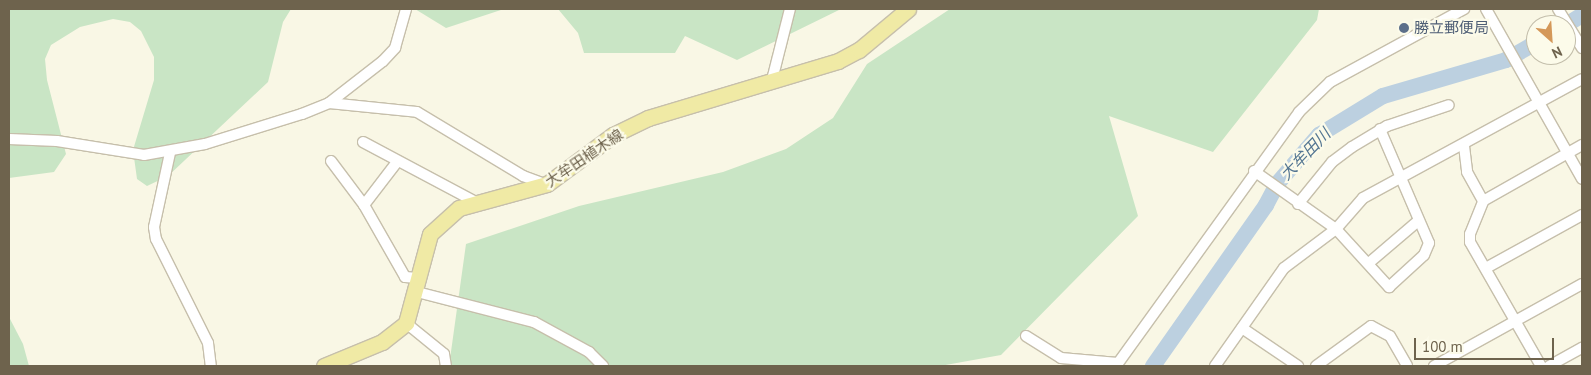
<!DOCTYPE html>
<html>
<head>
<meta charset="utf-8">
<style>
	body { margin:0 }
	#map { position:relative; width:1591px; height:375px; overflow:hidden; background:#f9f7e5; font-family:"PT Sans","Noto Sans JP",sans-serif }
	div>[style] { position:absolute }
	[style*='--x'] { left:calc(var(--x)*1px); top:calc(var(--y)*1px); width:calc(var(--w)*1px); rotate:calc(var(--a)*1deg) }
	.green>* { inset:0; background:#c9e5c5 }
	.river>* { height:16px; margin:-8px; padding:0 8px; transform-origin:8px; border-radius:8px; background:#bcd0e0 }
	.roads { filter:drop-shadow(1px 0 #c6bfab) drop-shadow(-1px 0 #c6bfab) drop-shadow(0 1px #c6bfab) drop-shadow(0 -1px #c6bfab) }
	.minor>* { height:10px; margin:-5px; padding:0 5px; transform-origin:5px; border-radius:5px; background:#fff }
	.primary>* { height:15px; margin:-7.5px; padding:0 7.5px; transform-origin:7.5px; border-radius:7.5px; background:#f0eaa5 }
	.dots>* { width:14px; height:14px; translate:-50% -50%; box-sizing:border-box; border:2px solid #fcfbea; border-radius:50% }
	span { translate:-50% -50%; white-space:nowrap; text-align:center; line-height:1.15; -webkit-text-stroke:4.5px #fcfbea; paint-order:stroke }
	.service-label { font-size:15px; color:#4e5e75 }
	.left { translate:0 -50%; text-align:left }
	.street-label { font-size:15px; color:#6e634d }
	.water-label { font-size:16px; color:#547692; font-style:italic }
	.frame { position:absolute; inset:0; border:10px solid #6e634d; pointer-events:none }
	.north { position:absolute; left:1526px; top:15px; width:50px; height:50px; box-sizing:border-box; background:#fcfbea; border:1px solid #c3beab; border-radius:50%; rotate:154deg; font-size:14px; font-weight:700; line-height:20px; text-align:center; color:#6e634d }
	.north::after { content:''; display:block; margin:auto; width:18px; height:22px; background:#d49859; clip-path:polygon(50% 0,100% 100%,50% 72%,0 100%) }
	.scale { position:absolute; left:1414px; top:338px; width:140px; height:22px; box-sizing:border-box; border:2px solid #6e634d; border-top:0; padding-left:6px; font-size:15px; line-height:18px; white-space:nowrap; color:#6e634d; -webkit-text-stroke:4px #fcfbea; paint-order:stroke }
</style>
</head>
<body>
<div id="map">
	<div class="green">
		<div style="clip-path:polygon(9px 9px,291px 9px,283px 22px,268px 82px,168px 176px,147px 186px,137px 179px,133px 150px,154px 80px,154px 57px,141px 31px,130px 22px,113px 19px,80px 27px,51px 45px,45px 59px,47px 80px,66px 154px,54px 172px,9px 178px)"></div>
		<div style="clip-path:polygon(415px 9px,504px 9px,446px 28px)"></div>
		<div style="clip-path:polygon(558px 9px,841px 9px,737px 60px,685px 36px,675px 53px,584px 53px,578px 33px)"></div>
		<div style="clip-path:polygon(950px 9px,1319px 9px,1317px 20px,1213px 152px,1109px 116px,1138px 216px,1001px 355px,940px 366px,449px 366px,466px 244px,579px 206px,723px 172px,786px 149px,833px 118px,867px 64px)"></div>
		<div style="clip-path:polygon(9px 317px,23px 344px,29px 366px,9px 366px)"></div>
	</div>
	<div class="river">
		<div style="--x:1566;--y:25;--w:19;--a:-32"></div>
		<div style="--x:1153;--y:366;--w:197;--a:-54.9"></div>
		<div style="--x:1266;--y:205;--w:24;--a:-62"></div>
		<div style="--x:1277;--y:184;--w:65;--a:-49.4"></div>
		<div style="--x:1319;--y:135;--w:75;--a:-31.4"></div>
		<div style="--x:1383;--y:96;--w:128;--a:-16.3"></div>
		<div style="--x:1506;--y:60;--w:34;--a:-30"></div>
	</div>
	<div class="roads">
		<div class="minor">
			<div style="--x:1486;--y:9;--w:195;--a:60.5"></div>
			<div style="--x:1558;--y:9;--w:46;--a:58.4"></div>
			<div style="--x:772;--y:80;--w:73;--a:-75.8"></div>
			<div style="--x:329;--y:103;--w:88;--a:5.8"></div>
			<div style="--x:417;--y:112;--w:124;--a:31.1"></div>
			<div style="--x:523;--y:176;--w:23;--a:20"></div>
			<div style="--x:9;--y:139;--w:48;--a:2.4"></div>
			<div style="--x:57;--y:141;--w:88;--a:9.1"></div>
			<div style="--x:144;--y:155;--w:62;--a:-10.2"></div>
			<div style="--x:205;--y:144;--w:102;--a:-17.2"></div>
			<div style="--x:302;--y:114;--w:29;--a:-22"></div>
			<div style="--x:329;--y:103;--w:68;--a:-37.9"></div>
			<div style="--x:383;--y:61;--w:18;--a:-47"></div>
			<div style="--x:395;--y:48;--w:41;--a:-74.2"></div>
			<div style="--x:363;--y:142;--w:128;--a:28"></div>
			<div style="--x:1464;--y:146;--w:26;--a:83"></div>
			<div style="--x:1467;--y:172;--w:33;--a:61"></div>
			<div style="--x:170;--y:153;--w:76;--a:102.2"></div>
			<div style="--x:154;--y:227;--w:12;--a:81"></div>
			<div style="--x:156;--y:239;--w:116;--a:63.4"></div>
			<div style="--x:208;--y:343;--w:23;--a:83"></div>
			<div style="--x:331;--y:161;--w:55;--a:53.1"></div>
			<div style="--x:364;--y:205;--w:83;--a:60.3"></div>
			<div style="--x:405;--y:277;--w:13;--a:4"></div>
			<div style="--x:1254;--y:171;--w:100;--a:35.3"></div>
			<div style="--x:1336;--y:229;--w:79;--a:47.6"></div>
			<div style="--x:1389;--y:287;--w:47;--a:-42.4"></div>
			<div style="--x:1424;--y:255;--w:13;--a:-67"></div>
			<div style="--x:1429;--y:243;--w:124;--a:-113.3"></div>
			<div style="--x:1298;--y:204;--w:54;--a:-51"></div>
			<div style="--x:1332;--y:162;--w:25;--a:-37"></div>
			<div style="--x:1352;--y:147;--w:41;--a:-31"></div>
			<div style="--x:1387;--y:126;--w:65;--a:-18.7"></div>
			<div style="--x:364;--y:205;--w:54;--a:-52.5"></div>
			<div style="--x:1370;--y:262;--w:63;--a:-40.5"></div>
			<div style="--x:1486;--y:268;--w:110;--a:-28.9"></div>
			<div style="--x:417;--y:292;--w:121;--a:14.4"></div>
			<div style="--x:534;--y:322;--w:63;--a:28.6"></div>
			<div style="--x:589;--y:352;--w:20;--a:45"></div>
			<div style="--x:406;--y:323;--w:49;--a:39.2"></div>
			<div style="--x:444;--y:354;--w:12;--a:81"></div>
			<div style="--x:1242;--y:328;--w:68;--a:34.2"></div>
			<div style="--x:1026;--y:336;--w:41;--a:32.2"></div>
			<div style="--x:1061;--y:358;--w:57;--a:5"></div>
			<div style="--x:1116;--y:366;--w:313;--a:-54.2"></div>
			<div style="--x:1299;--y:112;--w:43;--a:-44.1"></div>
			<div style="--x:1330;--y:82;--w:153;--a:-28.6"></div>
			<div style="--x:1215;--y:366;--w:120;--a:-54.9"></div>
			<div style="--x:1284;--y:268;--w:65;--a:-36.9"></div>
			<div style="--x:1336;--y:229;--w:41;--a:-48.9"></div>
			<div style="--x:1363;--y:198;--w:249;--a:-28.5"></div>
			<div style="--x:1316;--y:366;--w:68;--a:-36"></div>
			<div style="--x:1371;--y:326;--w:21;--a:28"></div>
			<div style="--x:1390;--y:336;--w:34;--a:60"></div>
			<div style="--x:1434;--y:366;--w:169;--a:-29"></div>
			<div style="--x:1541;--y:366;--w:143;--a:-119.8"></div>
			<div style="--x:1470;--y:242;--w:8;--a:-90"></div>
			<div style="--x:1470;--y:234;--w:35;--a:-68"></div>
			<div style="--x:1483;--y:201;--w:114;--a:-29.5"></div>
			<div style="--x:1549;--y:366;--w:38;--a:-29"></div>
		</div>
		<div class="primary">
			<div style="--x:324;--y:366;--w:63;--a:-22.5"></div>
			<div style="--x:382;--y:342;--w:31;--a:-38"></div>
			<div style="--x:406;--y:323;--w:92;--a:-74.9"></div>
			<div style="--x:430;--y:234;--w:39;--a:-42"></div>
			<div style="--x:459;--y:208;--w:91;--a:-15.3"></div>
			<div style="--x:547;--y:184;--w:82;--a:-36.6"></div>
			<div style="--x:613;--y:135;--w:39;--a:-26"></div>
			<div style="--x:648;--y:118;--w:198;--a:-16.7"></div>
			<div style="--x:838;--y:61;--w:24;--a:-28"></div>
			<div style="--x:859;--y:50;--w:64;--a:-39.9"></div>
		</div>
	</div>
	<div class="dots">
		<div style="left:1404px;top:28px;background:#5c6f8a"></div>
	</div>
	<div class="service-label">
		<span class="left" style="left:1414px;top:28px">勝立郵便局</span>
	</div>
	<div class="street-label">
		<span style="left:584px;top:158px;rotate:-34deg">大牟田植木線</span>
	</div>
	<div class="water-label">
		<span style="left:1305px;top:154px;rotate:-46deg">大牟田川</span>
	</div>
	<div class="frame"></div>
	<div class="north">N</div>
	<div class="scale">100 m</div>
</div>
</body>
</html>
